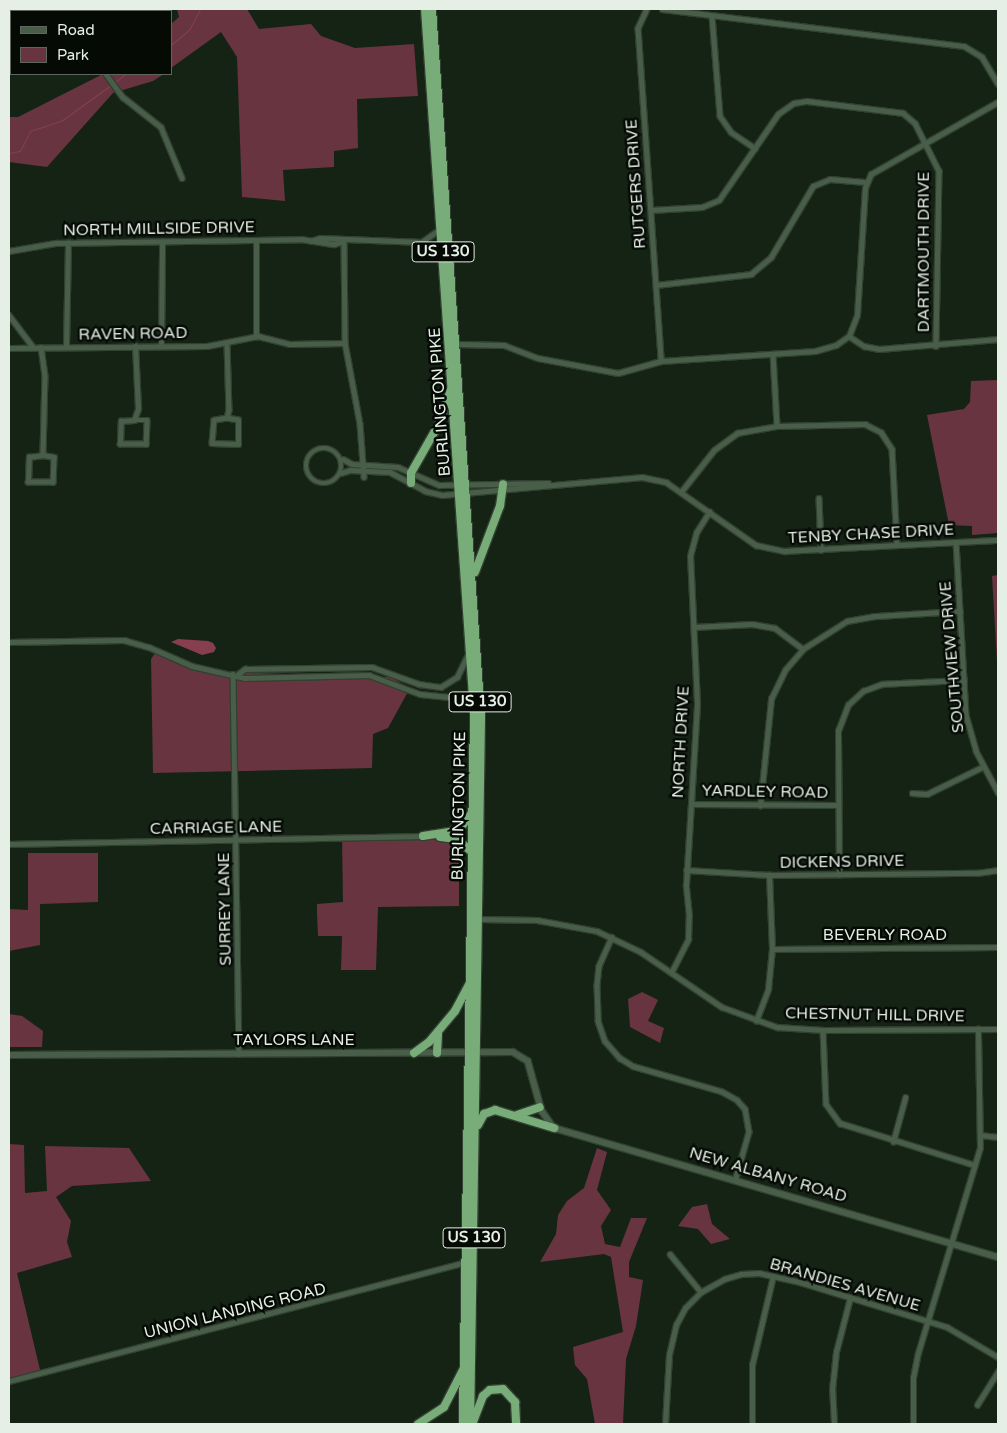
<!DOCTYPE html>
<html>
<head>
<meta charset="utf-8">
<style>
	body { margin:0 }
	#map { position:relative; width:1007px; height:1433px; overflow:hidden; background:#152315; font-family:"Varela Round",sans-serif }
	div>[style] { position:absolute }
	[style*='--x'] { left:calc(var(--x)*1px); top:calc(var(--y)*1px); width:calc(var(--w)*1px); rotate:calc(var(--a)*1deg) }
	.green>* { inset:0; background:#683440 }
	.water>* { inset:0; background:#873f4f }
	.stream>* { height:1px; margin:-0.5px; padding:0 0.5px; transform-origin:0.5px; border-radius:0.5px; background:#873f4f }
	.roads { filter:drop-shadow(1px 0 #324032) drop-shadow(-1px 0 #324032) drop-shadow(0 1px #324032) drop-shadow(0 -1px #324032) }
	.minor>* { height:4.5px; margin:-2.25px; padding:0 2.25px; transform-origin:2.25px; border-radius:2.25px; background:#485e48 }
	.minor>.ring { margin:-2.25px; padding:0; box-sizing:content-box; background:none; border:4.5px solid #485e48; border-radius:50% }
	.tertiary>* { height:5.5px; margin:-2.75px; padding:0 2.75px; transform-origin:2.75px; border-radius:2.75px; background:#485e48 }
	.trunk>* { height:8px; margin:-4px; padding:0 4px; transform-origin:4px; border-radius:4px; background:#78ac78 }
	span { translate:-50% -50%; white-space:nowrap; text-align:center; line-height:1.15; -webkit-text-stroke:5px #050a05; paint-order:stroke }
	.shield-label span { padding:1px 4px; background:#050a05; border:1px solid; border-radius:4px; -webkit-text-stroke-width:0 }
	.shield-label { font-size:15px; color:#e5efe5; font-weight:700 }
	.street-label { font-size:16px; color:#e5efe5 }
	.frame { position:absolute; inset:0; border:10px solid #e5efe5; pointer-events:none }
	.legend { position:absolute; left:10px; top:10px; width:162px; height:65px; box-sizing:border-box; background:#050a05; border:1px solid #5f665f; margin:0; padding:6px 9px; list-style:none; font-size:15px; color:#e5efe5 }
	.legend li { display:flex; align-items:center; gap:10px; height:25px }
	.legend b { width:25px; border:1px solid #5f665f }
</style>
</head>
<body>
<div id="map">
	<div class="green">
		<div style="clip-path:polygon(177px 9px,247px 9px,259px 29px,311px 24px,321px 36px,355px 48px,414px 44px,418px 96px,357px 99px,358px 148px,334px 151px,334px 167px,283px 170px,285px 201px,242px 197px,237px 57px,221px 32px,171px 68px,171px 24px,179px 17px)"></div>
		<div style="clip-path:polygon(103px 74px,164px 74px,153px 81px,113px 93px,47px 167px,9px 162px,9px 117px,18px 117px)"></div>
		<div style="clip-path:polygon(998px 380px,998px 533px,972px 535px,972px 526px,949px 525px,927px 415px,964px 409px,970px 402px,971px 381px)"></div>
		<div style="clip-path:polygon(998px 575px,998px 678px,992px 576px)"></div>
		<div style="clip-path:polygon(158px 649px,215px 672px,390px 677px,410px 688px,388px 728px,373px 734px,372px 768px,153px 773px,151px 659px)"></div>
		<div style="clip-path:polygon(459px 835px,459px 906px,378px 907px,376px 970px,341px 970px,342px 936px,318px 936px,317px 913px,317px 904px,343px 902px,342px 836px)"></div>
		<div style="clip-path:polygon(28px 853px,98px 853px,98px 902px,40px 904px,40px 945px,9px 951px,9px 909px,28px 910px)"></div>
		<div style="clip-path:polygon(642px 992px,658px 1000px,648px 1021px,664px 1028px,660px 1043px,630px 1027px,628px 999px)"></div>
		<div style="clip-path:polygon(9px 1014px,22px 1016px,43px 1031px,42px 1047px,9px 1047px)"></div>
		<div style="clip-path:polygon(9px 1144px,24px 1145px,25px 1193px,47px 1191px,45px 1146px,129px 1148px,151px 1181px,72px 1186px,56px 1197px,71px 1221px,67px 1242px,72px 1257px,17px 1273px,41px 1374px,9px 1382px)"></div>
		<div style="clip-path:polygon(597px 1148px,607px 1152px,597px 1190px,611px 1210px,601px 1226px,605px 1244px,620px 1247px,631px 1218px,647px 1218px,629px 1262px,629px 1277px,643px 1280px,636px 1326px,626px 1359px,623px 1424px,595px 1424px,587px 1379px,575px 1365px,573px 1347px,623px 1332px,611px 1257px,604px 1254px,540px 1262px,556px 1234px,558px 1215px,567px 1201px,584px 1188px)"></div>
		<div style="clip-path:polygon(707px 1204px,712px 1224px,730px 1239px,711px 1244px,698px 1229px,678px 1226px,692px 1207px)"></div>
	</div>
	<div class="water">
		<div style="clip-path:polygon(178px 639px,208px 641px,213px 643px,216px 648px,214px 652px,202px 655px,171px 642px)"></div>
	</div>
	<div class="stream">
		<div style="--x:171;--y:45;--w:23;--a:-40"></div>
		<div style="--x:189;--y:30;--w:24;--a:-62"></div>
		<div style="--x:114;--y:83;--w:14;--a:-39"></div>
		<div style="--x:9;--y:153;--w:11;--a:-10"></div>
		<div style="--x:20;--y:151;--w:22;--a:-63"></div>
		<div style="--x:30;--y:131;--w:33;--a:-18"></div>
		<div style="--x:61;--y:121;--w:62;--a:-35.8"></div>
	</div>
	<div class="roads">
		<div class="minor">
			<div style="--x:85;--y:9;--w:2;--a:63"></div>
			<div style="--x:647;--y:9;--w:21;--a:115"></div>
			<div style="--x:638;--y:28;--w:334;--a:86"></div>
			<div style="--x:662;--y:9;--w:304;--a:7"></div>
			<div style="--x:964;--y:46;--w:21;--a:31"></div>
			<div style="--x:982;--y:57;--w:31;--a:59"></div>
			<div style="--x:712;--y:16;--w:100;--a:85.4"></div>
			<div style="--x:720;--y:116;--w:19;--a:55"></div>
			<div style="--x:731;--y:132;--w:29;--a:34"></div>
			<div style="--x:106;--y:74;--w:29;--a:54"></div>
			<div style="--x:123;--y:97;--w:48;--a:38.3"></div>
			<div style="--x:161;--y:127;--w:55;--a:67.6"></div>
			<div style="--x:651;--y:210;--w:51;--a:-3.4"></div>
			<div style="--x:702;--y:207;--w:18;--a:-22"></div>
			<div style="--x:719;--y:200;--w:104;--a:-55.5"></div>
			<div style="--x:778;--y:114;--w:19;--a:-35"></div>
			<div style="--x:794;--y:103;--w:13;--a:-9"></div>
			<div style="--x:807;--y:101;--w:97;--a:7.1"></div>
			<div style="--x:903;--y:113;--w:16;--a:40"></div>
			<div style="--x:915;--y:123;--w:54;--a:63.4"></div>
			<div style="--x:939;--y:171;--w:175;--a:91"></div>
			<div style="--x:311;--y:241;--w:9;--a:-18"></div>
			<div style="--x:320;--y:238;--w:102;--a:2.2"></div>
			<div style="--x:422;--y:242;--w:22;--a:27"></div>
			<div style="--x:344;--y:241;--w:102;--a:89.4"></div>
			<div style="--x:345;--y:343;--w:82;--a:79.5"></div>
			<div style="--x:360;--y:424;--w:53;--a:85.7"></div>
			<div style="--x:423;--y:241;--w:19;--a:-35"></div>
			<div style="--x:9;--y:251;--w:48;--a:-9.7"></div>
			<div style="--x:56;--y:243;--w:245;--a:-0.9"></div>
			<div style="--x:301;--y:239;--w:33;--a:9"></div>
			<div style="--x:334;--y:244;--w:10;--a:-17"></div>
			<div style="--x:656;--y:285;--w:96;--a:-6.6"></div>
			<div style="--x:751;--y:274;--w:26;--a:-40"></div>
			<div style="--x:771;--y:257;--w:82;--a:-59.4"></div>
			<div style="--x:813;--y:186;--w:18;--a:-22"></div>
			<div style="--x:830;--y:179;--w:37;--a:5"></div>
			<div style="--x:9;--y:315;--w:40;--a:53"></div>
			<div style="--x:849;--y:336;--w:18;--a:34"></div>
			<div style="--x:864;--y:346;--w:15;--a:11"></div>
			<div style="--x:879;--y:349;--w:119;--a:-4.8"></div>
			<div style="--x:256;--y:337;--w:96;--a:-90"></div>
			<div style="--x:227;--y:344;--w:66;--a:88.3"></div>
			<div style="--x:229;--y:410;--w:8;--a:104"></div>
			<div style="--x:227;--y:418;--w:13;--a:171"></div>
			<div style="--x:214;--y:420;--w:23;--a:95"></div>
			<div style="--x:212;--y:443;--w:26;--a:2"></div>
			<div style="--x:238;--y:444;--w:24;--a:-90"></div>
			<div style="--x:238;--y:420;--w:11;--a:-170"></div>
			<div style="--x:457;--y:344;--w:47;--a:1.2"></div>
			<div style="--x:504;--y:345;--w:36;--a:21"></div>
			<div style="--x:538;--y:358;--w:81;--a:10.6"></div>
			<div style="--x:618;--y:373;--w:45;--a:-15.6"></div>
			<div style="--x:661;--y:361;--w:154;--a:-3.7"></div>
			<div style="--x:815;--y:351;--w:22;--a:-16"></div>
			<div style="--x:836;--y:345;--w:16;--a:-35"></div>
			<div style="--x:849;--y:336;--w:22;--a:-69"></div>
			<div style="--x:857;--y:315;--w:127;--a:-86.4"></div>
			<div style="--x:865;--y:188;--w:15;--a:-67"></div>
			<div style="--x:871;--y:174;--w:146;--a:-29.6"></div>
			<div style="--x:161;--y:346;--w:104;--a:-89.4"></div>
			<div style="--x:41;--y:347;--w:29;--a:82"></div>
			<div style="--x:45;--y:376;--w:79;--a:91.5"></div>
			<div style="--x:66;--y:347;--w:104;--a:-88.9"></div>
			<div style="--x:9;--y:348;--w:198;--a:-0.6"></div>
			<div style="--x:207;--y:346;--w:52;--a:-11.1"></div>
			<div style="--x:258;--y:336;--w:32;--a:14"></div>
			<div style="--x:289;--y:344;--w:56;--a:-1"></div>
			<div style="--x:773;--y:354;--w:72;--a:86.8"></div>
			<div style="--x:134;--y:420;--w:13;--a:0"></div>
			<div style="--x:147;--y:420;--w:24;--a:92"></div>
			<div style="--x:146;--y:444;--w:26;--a:180"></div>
			<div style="--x:120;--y:444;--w:23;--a:-88"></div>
			<div style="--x:121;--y:421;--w:13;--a:-4"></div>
			<div style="--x:134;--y:420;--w:12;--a:-70"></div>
			<div style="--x:138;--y:409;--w:63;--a:-92.7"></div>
			<div class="ring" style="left:306px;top:448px;width:31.5px;height:31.5px"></div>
			<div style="--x:43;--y:455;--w:11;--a:10"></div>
			<div style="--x:54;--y:457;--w:25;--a:92"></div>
			<div style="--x:53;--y:482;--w:25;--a:180"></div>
			<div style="--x:28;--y:482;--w:25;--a:-88"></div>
			<div style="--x:29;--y:457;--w:14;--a:-8"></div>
			<div style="--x:343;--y:459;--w:10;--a:29"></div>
			<div style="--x:352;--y:464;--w:46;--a:3.7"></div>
			<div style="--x:398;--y:467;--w:45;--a:23.7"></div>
			<div style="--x:439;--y:485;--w:109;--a:-1.1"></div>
			<div style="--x:341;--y:473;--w:9;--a:-18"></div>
			<div style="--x:350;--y:470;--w:40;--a:2.9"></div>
			<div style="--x:390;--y:472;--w:40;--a:28"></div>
			<div style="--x:425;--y:491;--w:17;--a:13"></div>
			<div style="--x:442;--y:495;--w:201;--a:-5.1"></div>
			<div style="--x:642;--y:477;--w:25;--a:12"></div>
			<div style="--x:666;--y:482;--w:110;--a:35"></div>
			<div style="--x:756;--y:545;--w:30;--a:12"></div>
			<div style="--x:785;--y:551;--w:213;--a:-3"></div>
			<div style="--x:681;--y:492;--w:53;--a:-51.8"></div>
			<div style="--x:714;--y:450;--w:29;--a:-36"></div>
			<div style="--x:737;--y:433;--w:41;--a:-9.9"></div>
			<div style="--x:777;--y:426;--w:88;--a:-1.3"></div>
			<div style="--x:865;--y:424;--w:18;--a:27"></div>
			<div style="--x:881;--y:432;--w:20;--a:57"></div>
			<div style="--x:892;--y:449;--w:96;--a:87"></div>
			<div style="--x:819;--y:498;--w:52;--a:87.8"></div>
			<div style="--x:956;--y:542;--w:173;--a:86.7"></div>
			<div style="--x:966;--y:715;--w:37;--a:74"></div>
			<div style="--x:976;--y:751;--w:47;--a:61.8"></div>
			<div style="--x:694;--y:627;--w:58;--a:-3"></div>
			<div style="--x:752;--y:624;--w:23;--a:10"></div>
			<div style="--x:775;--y:628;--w:35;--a:37"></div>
			<div style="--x:9;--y:642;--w:115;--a:-1"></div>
			<div style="--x:124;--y:640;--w:26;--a:16"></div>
			<div style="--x:149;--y:647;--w:47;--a:23.8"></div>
			<div style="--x:192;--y:666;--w:54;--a:12.8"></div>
			<div style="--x:245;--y:678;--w:124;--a:-1.4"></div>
			<div style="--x:369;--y:675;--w:54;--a:20.4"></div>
			<div style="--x:420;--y:694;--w:38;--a:6"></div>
			<div style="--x:458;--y:698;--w:20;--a:41"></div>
			<div style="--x:233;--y:674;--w:380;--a:89.1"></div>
			<div style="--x:238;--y:674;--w:9;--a:-36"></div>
			<div style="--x:245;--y:669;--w:127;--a:-0.9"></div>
			<div style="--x:372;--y:667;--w:50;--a:19.9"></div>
			<div style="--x:419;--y:684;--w:22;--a:8"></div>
			<div style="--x:441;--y:687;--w:19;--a:-32"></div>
			<div style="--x:457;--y:677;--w:25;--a:-64"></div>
			<div style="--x:912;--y:793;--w:15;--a:4"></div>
			<div style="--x:927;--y:794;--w:61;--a:-26.1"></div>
			<div style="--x:691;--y:804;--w:147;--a:0.4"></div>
			<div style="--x:760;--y:806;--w:108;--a:-84.1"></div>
			<div style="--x:771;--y:699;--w:32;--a:-64"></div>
			<div style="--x:785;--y:670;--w:28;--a:-49"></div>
			<div style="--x:803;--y:649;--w:52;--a:-32.5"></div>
			<div style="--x:847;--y:621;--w:28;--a:-10"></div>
			<div style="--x:875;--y:616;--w:85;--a:-3.4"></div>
			<div style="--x:9;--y:844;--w:414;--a:-1.1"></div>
			<div style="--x:686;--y:870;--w:83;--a:3.4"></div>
			<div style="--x:769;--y:875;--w:208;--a:-0.6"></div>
			<div style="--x:977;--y:873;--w:21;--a:-8"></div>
			<div style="--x:839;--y:875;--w:144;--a:-90.4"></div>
			<div style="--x:838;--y:731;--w:28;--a:-69"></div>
			<div style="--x:848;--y:705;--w:21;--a:-43"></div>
			<div style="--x:863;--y:691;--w:20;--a:-20"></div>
			<div style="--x:882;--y:684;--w:82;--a:-2.8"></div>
			<div style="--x:479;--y:919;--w:58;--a:1"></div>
			<div style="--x:537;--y:920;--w:61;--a:10.4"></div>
			<div style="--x:597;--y:931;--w:49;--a:25.5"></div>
			<div style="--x:641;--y:952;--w:98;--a:34.2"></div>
			<div style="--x:722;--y:1007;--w:59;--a:20"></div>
			<div style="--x:777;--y:1027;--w:46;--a:3.7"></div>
			<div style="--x:823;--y:1030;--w:175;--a:-0.3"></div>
			<div style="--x:612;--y:937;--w:32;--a:114"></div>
			<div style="--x:599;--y:966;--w:20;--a:96"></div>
			<div style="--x:597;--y:986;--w:35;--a:88"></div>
			<div style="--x:598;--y:1021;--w:21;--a:71"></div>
			<div style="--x:605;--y:1041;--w:23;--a:49"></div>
			<div style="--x:620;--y:1058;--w:15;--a:32"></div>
			<div style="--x:633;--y:1066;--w:91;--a:15.9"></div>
			<div style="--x:721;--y:1091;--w:18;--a:29"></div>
			<div style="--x:737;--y:1100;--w:12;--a:48"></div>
			<div style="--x:745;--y:1109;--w:23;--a:80"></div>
			<div style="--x:749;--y:1132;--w:48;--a:105.8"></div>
			<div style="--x:772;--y:949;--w:226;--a:-0.5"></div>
			<div style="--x:671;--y:973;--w:38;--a:-63"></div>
			<div style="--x:688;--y:939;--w:23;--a:-88"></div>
			<div style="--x:689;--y:916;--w:31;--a:-96"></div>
			<div style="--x:686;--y:885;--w:182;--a:-86.5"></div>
			<div style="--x:697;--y:703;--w:147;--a:-92.7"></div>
			<div style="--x:690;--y:556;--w:24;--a:-75"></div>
			<div style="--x:696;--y:533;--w:25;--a:-58"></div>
			<div style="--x:756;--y:1021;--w:34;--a:-69"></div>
			<div style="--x:768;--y:989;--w:40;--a:-84.3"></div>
			<div style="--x:772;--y:949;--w:74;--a:-92.3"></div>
			<div style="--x:823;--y:1030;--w:74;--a:87.7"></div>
			<div style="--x:826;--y:1104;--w:24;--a:54"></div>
			<div style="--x:840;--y:1123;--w:141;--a:17.3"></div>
			<div style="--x:980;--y:1135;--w:18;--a:6"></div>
			<div style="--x:893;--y:1142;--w:46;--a:-74.7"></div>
			<div style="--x:670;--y:1254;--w:49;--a:50.8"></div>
			<div style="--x:9;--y:1381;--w:473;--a:-14.6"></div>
			<div style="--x:977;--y:1405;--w:40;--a:-58"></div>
			<div style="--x:665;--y:1424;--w:69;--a:-86.7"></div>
			<div style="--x:669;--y:1355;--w:31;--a:-77"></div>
			<div style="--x:676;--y:1325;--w:19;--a:-62"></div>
			<div style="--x:685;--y:1308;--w:23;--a:-45"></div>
			<div style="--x:701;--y:1292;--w:26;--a:-29"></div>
			<div style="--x:724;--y:1279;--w:18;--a:-16"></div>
			<div style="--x:741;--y:1274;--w:18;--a:-3"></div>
			<div style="--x:759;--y:1273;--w:42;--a:12.4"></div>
			<div style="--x:800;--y:1282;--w:154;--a:17"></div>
			<div style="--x:947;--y:1327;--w:59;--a:30.5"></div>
			<div style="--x:752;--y:1424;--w:59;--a:-90"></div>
			<div style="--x:752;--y:1365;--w:91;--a:-76.7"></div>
			<div style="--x:834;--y:1424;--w:34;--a:-93"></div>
			<div style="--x:832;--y:1390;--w:38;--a:-84"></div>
			<div style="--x:836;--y:1352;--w:56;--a:-75.5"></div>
			<div style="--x:913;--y:1424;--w:46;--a:-90"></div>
			<div style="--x:913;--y:1378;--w:25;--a:-79"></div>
			<div style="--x:918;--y:1353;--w:214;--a:-73.2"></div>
			<div style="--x:980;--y:1148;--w:119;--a:-91"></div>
		</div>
		<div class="tertiary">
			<div style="--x:9;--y:1055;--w:504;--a:-0.34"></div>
			<div style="--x:513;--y:1052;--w:17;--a:31"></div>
			<div style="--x:528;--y:1061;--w:52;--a:74.4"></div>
			<div style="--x:542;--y:1111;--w:21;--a:55"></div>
			<div style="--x:554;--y:1128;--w:462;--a:16.2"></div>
		</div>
		<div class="trunk">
			<div style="--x:425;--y:9;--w:705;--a:86.01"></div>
			<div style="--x:474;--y:712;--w:712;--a:90.89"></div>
			<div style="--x:432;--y:9;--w:712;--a:86.05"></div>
			<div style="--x:481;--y:719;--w:705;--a:90.89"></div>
			<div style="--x:411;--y:483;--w:10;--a:-90"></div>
			<div style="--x:411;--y:473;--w:56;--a:-60.3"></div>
			<div style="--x:439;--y:424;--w:37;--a:-71"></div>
			<div style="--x:475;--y:572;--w:71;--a:-69.3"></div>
			<div style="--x:500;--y:506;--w:22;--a:-82"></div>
			<div style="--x:423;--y:836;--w:36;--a:-9"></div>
			<div style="--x:459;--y:830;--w:20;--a:-53"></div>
			<div style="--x:440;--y:837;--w:17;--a:7"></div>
			<div style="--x:457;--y:839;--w:20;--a:41"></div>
			<div style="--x:414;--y:1053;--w:19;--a:-36"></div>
			<div style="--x:429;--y:1042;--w:40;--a:-50"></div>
			<div style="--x:455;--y:1011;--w:32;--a:-62"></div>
			<div style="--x:437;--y:1053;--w:20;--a:-87"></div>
			<div style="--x:517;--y:1115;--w:24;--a:-19"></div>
			<div style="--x:478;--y:1125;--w:13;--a:-61"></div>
			<div style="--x:484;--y:1114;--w:12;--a:-20"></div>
			<div style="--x:495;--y:1110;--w:62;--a:17"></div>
			<div style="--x:473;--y:1422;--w:28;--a:-69"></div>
			<div style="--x:483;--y:1396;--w:9;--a:-41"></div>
			<div style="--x:490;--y:1390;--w:13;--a:-4"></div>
			<div style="--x:503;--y:1389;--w:18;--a:47"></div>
			<div style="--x:515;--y:1402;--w:22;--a:87"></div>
			<div style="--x:418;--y:1424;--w:31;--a:-33"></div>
			<div style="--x:444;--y:1407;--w:42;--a:-62.8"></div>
		</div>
	</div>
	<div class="shield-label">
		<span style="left:443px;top:252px">US 130</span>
		<span style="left:480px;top:702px">US 130</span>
		<span style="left:474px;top:1238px">US 130</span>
	</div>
	<div class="street-label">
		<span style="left:636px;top:184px;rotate:-94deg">RUTGERS DRIVE</span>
		<span style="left:159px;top:229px;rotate:-1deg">NORTH MILLSIDE DRIVE</span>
		<span style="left:924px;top:252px;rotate:-90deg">DARTMOUTH DRIVE</span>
		<span style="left:133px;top:334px;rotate:-1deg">RAVEN ROAD</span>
		<span style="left:440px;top:402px;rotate:-94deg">BURLINGTON PIKE</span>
		<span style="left:871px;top:534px;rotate:-3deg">TENBY CHASE DRIVE</span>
		<span style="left:952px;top:657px;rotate:-95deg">SOUTHVIEW DRIVE</span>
		<span style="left:681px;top:742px;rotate:-87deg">NORTH DRIVE</span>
		<span style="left:765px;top:792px;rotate:1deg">YARDLEY ROAD</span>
		<span style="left:459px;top:806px;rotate:-89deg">BURLINGTON PIKE</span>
		<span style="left:216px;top:828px;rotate:-1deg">CARRIAGE LANE</span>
		<span style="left:842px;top:862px;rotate:-1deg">DICKENS DRIVE</span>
		<span style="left:225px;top:909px;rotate:-91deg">SURREY LANE</span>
		<span style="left:885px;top:935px">BEVERLY ROAD</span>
		<span style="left:875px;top:1015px;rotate:1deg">CHESTNUT HILL DRIVE</span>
		<span style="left:294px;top:1040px">TAYLORS LANE</span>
		<span style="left:768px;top:1175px;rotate:16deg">NEW ALBANY ROAD</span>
		<span style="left:845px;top:1285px;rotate:16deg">BRANDIES AVENUE</span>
		<span style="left:235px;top:1311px;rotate:-14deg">UNION LANDING ROAD</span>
	</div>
	<div class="frame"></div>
	<ul class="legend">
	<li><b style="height:6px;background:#485e48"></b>Road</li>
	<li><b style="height:14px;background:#683440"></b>Park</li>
	</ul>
</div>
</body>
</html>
